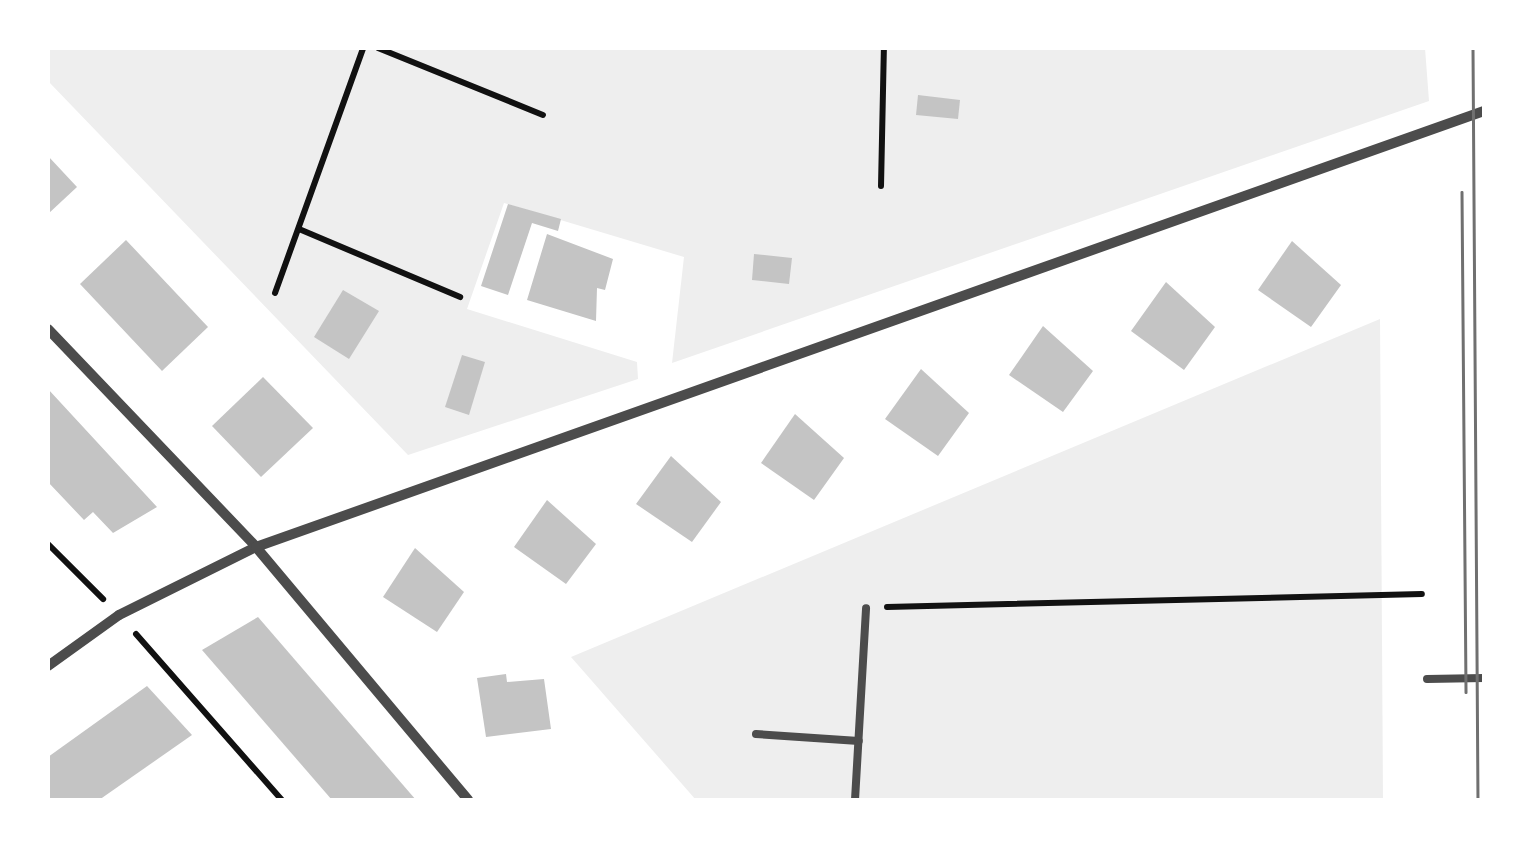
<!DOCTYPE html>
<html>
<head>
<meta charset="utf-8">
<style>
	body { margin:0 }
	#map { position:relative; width:1532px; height:848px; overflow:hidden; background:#fff; font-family:Barlow,sans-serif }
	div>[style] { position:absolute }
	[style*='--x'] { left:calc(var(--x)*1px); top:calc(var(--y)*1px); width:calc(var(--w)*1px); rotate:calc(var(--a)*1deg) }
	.green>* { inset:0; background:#eee }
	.building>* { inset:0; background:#c4c4c4 }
	.path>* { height:6px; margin:-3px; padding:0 3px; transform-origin:3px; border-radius:3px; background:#111 }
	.service>* { height:8px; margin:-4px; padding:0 4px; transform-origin:4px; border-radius:4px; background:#4c4c4c }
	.minor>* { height:10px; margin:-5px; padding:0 5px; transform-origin:5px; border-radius:5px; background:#4c4c4c }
	.tram>* { height:2.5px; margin:-1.25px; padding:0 1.25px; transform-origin:1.25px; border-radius:1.25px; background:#707070 }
	span { translate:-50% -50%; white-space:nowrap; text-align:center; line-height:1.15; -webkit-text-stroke:10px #fff; paint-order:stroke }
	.frame { position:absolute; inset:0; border:50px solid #fff; pointer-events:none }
</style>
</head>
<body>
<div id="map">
	<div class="green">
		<div style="clip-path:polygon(48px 48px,1425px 48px,1429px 101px,672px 363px,684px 257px,504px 203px,467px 309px,637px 362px,638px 379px,408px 455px,48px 81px)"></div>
		<div style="clip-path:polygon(1380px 319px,1383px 800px,696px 800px,571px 657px)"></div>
	</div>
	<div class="building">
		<div style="clip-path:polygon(918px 95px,960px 100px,958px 119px,916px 115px)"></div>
		<div style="clip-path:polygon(48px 156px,77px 187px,48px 214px)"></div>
		<div style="clip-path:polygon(508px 204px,561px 219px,558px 231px,532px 223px,508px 295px,481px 286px)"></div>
		<div style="clip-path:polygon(547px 234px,613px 259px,605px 290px,597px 288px,596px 321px,527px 300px)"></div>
		<div style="clip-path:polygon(126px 240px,208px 327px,162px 371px,80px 284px)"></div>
		<div style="clip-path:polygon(1292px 241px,1341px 285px,1311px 327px,1258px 290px)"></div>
		<div style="clip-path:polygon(754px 254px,792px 258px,789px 284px,752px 280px)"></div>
		<div style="clip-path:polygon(1166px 282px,1215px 327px,1184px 370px,1131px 331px)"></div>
		<div style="clip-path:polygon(343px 290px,379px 311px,349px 359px,314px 337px)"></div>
		<div style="clip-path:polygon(1043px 326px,1093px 371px,1063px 412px,1009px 375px)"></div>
		<div style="clip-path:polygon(462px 355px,485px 362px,469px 415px,445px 407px)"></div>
		<div style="clip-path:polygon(921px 369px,969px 413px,938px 456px,885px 419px)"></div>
		<div style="clip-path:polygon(263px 377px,313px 428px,261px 477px,212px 426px)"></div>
		<div style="clip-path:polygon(48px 389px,157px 507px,113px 533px,93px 512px,84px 520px,48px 482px)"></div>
		<div style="clip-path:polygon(795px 414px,844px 458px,814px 500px,761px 463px)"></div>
		<div style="clip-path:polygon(671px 456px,721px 502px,692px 542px,636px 504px)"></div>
		<div style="clip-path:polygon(547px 500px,596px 544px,566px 584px,514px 547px)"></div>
		<div style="clip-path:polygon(415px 548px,464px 592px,437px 632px,383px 597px)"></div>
		<div style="clip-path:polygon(258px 617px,416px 800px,332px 800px,202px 650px)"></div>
		<div style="clip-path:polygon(506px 674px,507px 682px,544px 679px,551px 729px,486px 737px,477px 678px)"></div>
		<div style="clip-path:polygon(147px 686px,192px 735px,99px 800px,48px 800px,48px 757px)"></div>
	</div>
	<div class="path">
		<div style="--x:378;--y:48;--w:178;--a:22.1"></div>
		<div style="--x:881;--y:186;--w:138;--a:-88.8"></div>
		<div style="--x:299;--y:229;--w:175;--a:22.9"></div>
		<div style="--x:275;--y:293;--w:260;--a:-70.2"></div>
		<div style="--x:48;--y:544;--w:78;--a:45"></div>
		<div style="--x:887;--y:607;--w:535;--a:-1.39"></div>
		<div style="--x:136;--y:634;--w:221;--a:48.7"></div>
	</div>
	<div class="service">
		<div style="--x:1427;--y:679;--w:57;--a:-1"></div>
		<div style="--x:756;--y:734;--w:103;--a:3.9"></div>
		<div style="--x:855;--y:800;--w:192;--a:-86.7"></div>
	</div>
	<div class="minor">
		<div style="--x:48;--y:329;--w:301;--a:46.3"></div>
		<div style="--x:256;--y:547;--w:330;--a:50"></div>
		<div style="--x:48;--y:666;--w:87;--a:-35.7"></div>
		<div style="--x:119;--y:615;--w:153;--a:-26.4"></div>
		<div style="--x:256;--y:547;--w:1303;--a:-19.55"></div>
	</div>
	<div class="tram">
		<div style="--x:1473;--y:48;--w:752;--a:89.62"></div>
		<div style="--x:1462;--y:192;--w:500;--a:89.54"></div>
	</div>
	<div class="frame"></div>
</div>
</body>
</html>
